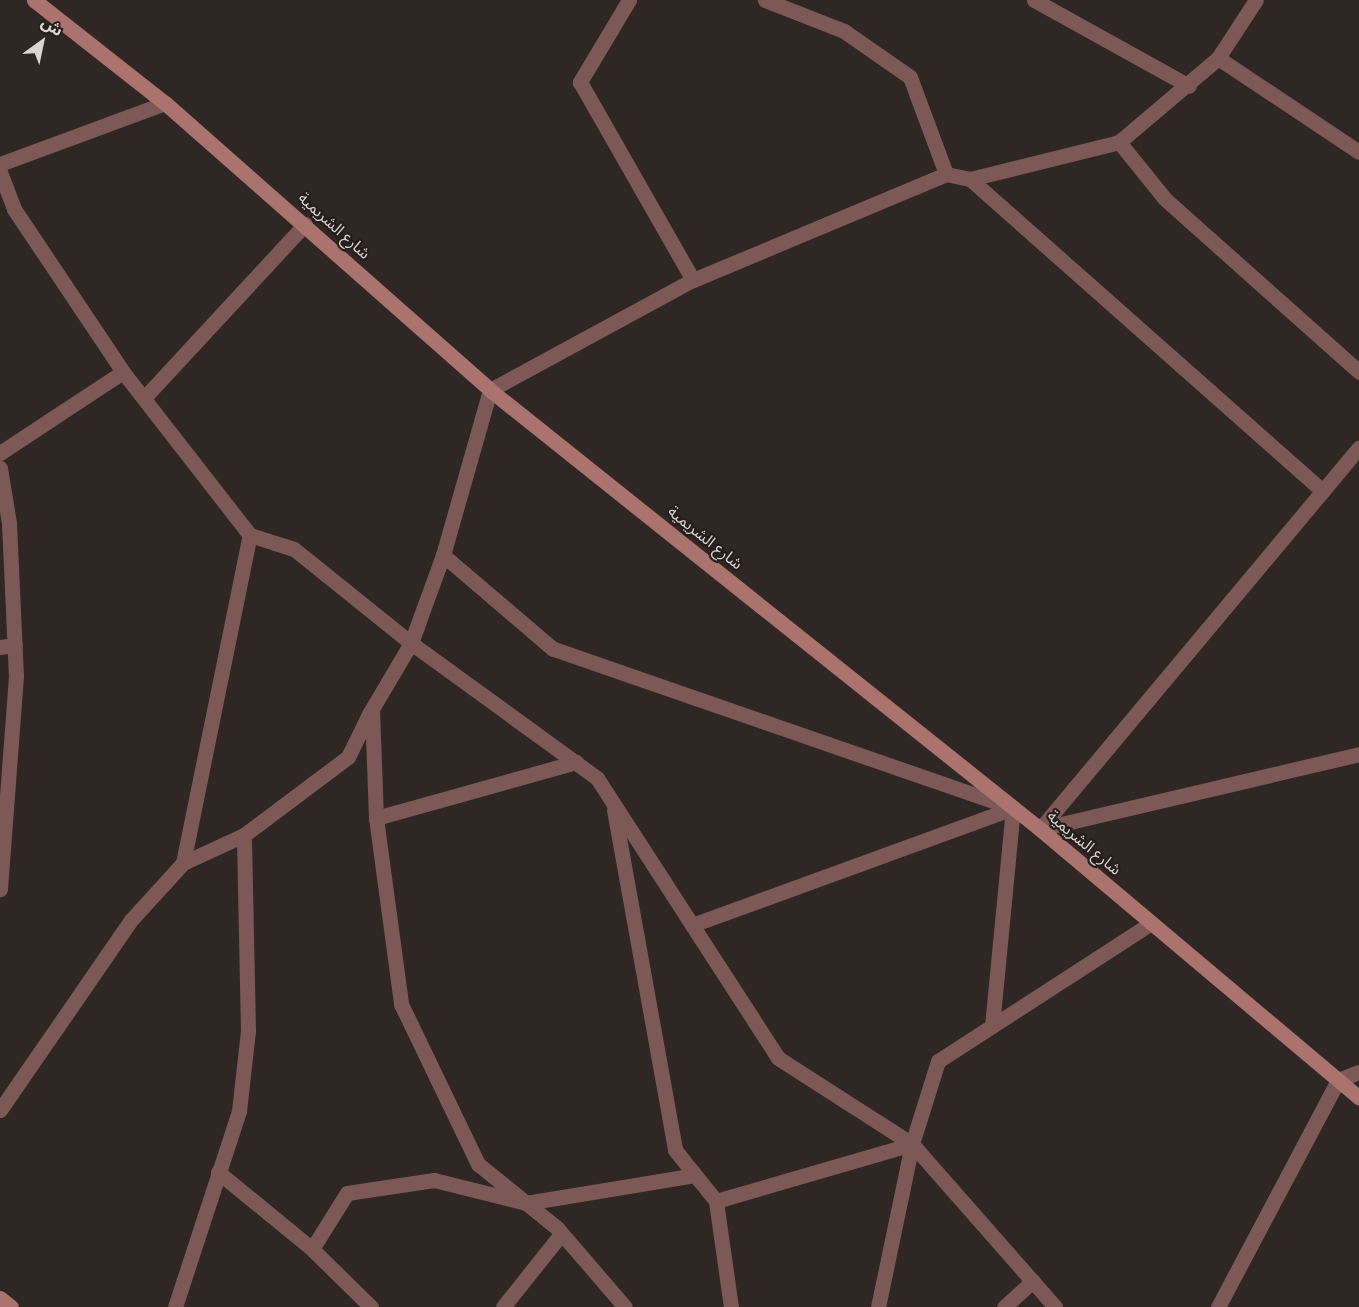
<!DOCTYPE html>
<html>
<head>
<meta charset="utf-8">
<style>
	body { margin:0 }
	#map { position:relative; width:1359px; height:1307px; overflow:hidden; background:#2f2723; font-family:Raleway,"Noto Sans Arabic",sans-serif }
	div>[style] { position:absolute }
	[style*='--x'] { left:calc(var(--x)*1px); top:calc(var(--y)*1px); width:calc(var(--w)*1px); rotate:calc(var(--a)*1deg) }
	.street>* { height:15px; margin:-7.5px; padding:0 7.5px; transform-origin:7.5px; border-radius:7.5px; background:#7c5956 }
	.secondary>* { height:15px; margin:-7.5px; padding:0 7.5px; transform-origin:7.5px; border-radius:7.5px; background:#aa736e }
	span { translate:-50% -50%; white-space:nowrap; text-align:center; line-height:1.15; -webkit-text-stroke:4.5px #251e1a; paint-order:stroke }
	.street-label { font-size:16px; color:#dad5d2 }
	.north { position:absolute; left:12px; top:12px; width:60px; height:60px; -webkit-text-stroke:4px #251e1a; paint-order:stroke; rotate:33deg; font-size:16px; font-weight:700; line-height:24px; text-align:center; color:#dad5d2 }
	.north::after { content:''; display:block; margin:auto; width:21px; height:27px; background:#dad5d2; clip-path:polygon(50% 0,100% 100%,50% 72%,0 100%) }
</style>
</head>
<body>
<div id="map">
	<div class="street">
		<div style="--x:629;--y:0;--w:96;--a:120.9"></div>
		<div style="--x:580;--y:82;--w:228;--a:60.3"></div>
		<div style="--x:765;--y:0;--w:85;--a:21.4"></div>
		<div style="--x:844;--y:31;--w:80;--a:34.9"></div>
		<div style="--x:910;--y:77;--w:103;--a:69.6"></div>
		<div style="--x:1034;--y:0;--w:177;--a:29"></div>
		<div style="--x:1218;--y:58;--w:169;--a:33.7"></div>
		<div style="--x:1119;--y:142;--w:73;--a:51.1"></div>
		<div style="--x:1165;--y:199;--w:260;--a:41.7"></div>
		<div style="--x:0;--y:164;--w:176;--a:-20.3"></div>
		<div style="--x:0;--y:172;--w:40;--a:69"></div>
		<div style="--x:14;--y:209;--w:196;--a:56.2"></div>
		<div style="--x:123;--y:372;--w:207;--a:52.1"></div>
		<div style="--x:250;--y:535;--w:46;--a:17.7"></div>
		<div style="--x:294;--y:549;--w:150;--a:38.8"></div>
		<div style="--x:411;--y:643;--w:230;--a:36"></div>
		<div style="--x:597;--y:778;--w:333;--a:57.1"></div>
		<div style="--x:778;--y:1058;--w:159;--a:32.7"></div>
		<div style="--x:912;--y:1144;--w:217;--a:48.7"></div>
		<div style="--x:970;--y:179;--w:471;--a:41.5"></div>
		<div style="--x:144;--y:398;--w:237;--a:-47.2"></div>
		<div style="--x:0;--y:453;--w:147;--a:-33.4"></div>
		<div style="--x:0;--y:468;--w:56;--a:80.7"></div>
		<div style="--x:9;--y:523;--w:153;--a:87.4"></div>
		<div style="--x:16;--y:676;--w:214;--a:94.3"></div>
		<div style="--x:443;--y:555;--w:94;--a:110"></div>
		<div style="--x:411;--y:643;--w:77;--a:120.6"></div>
		<div style="--x:372;--y:709;--w:109;--a:87.9"></div>
		<div style="--x:376;--y:818;--w:188;--a:82.3"></div>
		<div style="--x:401;--y:1004;--w:178;--a:64.3"></div>
		<div style="--x:478;--y:1164;--w:102;--a:39"></div>
		<div style="--x:557;--y:1228;--w:104;--a:49.3"></div>
		<div style="--x:0;--y:647;--w:15;--a:-8"></div>
		<div style="--x:614;--y:810;--w:345;--a:79.8"></div>
		<div style="--x:675;--y:1150;--w:65;--a:51.2"></div>
		<div style="--x:376;--y:818;--w:208;--a:-15.6"></div>
		<div style="--x:1040;--y:829;--w:497;--a:-50.1"></div>
		<div style="--x:1040;--y:829;--w:328;--a:-13.2"></div>
		<div style="--x:183;--y:863;--w:335;--a:-78.5"></div>
		<div style="--x:692;--y:925;--w:342;--a:-20"></div>
		<div style="--x:992;--y:1026;--w:219;--a:-84.5"></div>
		<div style="--x:1013;--y:808;--w:487;--a:-160.9"></div>
		<div style="--x:553;--y:649;--w:145;--a:-139.5"></div>
		<div style="--x:443;--y:555;--w:172;--a:-74.1"></div>
		<div style="--x:490;--y:390;--w:231;--a:-28.5"></div>
		<div style="--x:693;--y:280;--w:274;--a:-22.7"></div>
		<div style="--x:946;--y:174;--w:25;--a:12"></div>
		<div style="--x:970;--y:179;--w:154;--a:-13.9"></div>
		<div style="--x:1119;--y:142;--w:130;--a:-40.3"></div>
		<div style="--x:1218;--y:58;--w:69;--a:-56.8"></div>
		<div style="--x:0;--y:1110;--w:231;--a:-55.4"></div>
		<div style="--x:131;--y:920;--w:77;--a:-47.6"></div>
		<div style="--x:183;--y:863;--w:67;--a:-24.7"></div>
		<div style="--x:244;--y:835;--w:130;--a:-36.9"></div>
		<div style="--x:348;--y:757;--w:50;--a:-63.9"></div>
		<div style="--x:218;--y:1172;--w:122;--a:39.3"></div>
		<div style="--x:312;--y:1249;--w:66;--a:-58"></div>
		<div style="--x:347;--y:1193;--w:88;--a:-8.5"></div>
		<div style="--x:434;--y:1180;--w:95;--a:14"></div>
		<div style="--x:526;--y:1203;--w:171;--a:-9.4"></div>
		<div style="--x:312;--y:1249;--w:83;--a:44.5"></div>
		<div style="--x:175;--y:1307;--w:206;--a:-71.9"></div>
		<div style="--x:239;--y:1111;--w:81;--a:-83.6"></div>
		<div style="--x:248;--y:1031;--w:196;--a:-91.2"></div>
		<div style="--x:503;--y:1307;--w:93;--a:-51.5"></div>
		<div style="--x:731;--y:1307;--w:107;--a:-98.1"></div>
		<div style="--x:716;--y:1201;--w:204;--a:-16.2"></div>
		<div style="--x:878;--y:1307;--w:167;--a:-78.2"></div>
		<div style="--x:912;--y:1144;--w:87;--a:-72.6"></div>
		<div style="--x:938;--y:1061;--w:254;--a:-32.9"></div>
		<div style="--x:1004;--y:1307;--w:39;--a:-42"></div>
		<div style="--x:1218;--y:1307;--w:257;--a:-62.1"></div>
		<div style="--x:1338;--y:1080;--w:22;--a:-21"></div>
	</div>
	<div class="secondary">
		<div style="--x:34;--y:0;--w:167;--a:38.2"></div>
		<div style="--x:165;--y:103;--w:434;--a:41.4"></div>
		<div style="--x:490;--y:390;--w:704;--a:38.6"></div>
		<div style="--x:1040;--y:829;--w:417;--a:40.1"></div>
		<div style="--x:0;--y:1298;--w:14;--a:39"></div>
	</div>
	<div class="street-label">
		<span style="left:334px;top:226px;rotate:42deg">شارع الشريمية</span>
		<span style="left:705px;top:538px;rotate:39deg">شارع الشريمية</span>
		<span style="left:1084px;top:843px;rotate:40deg">شارع الشريمية</span>
	</div>
	<div class="north">ش</div>
</div>
</body>
</html>
